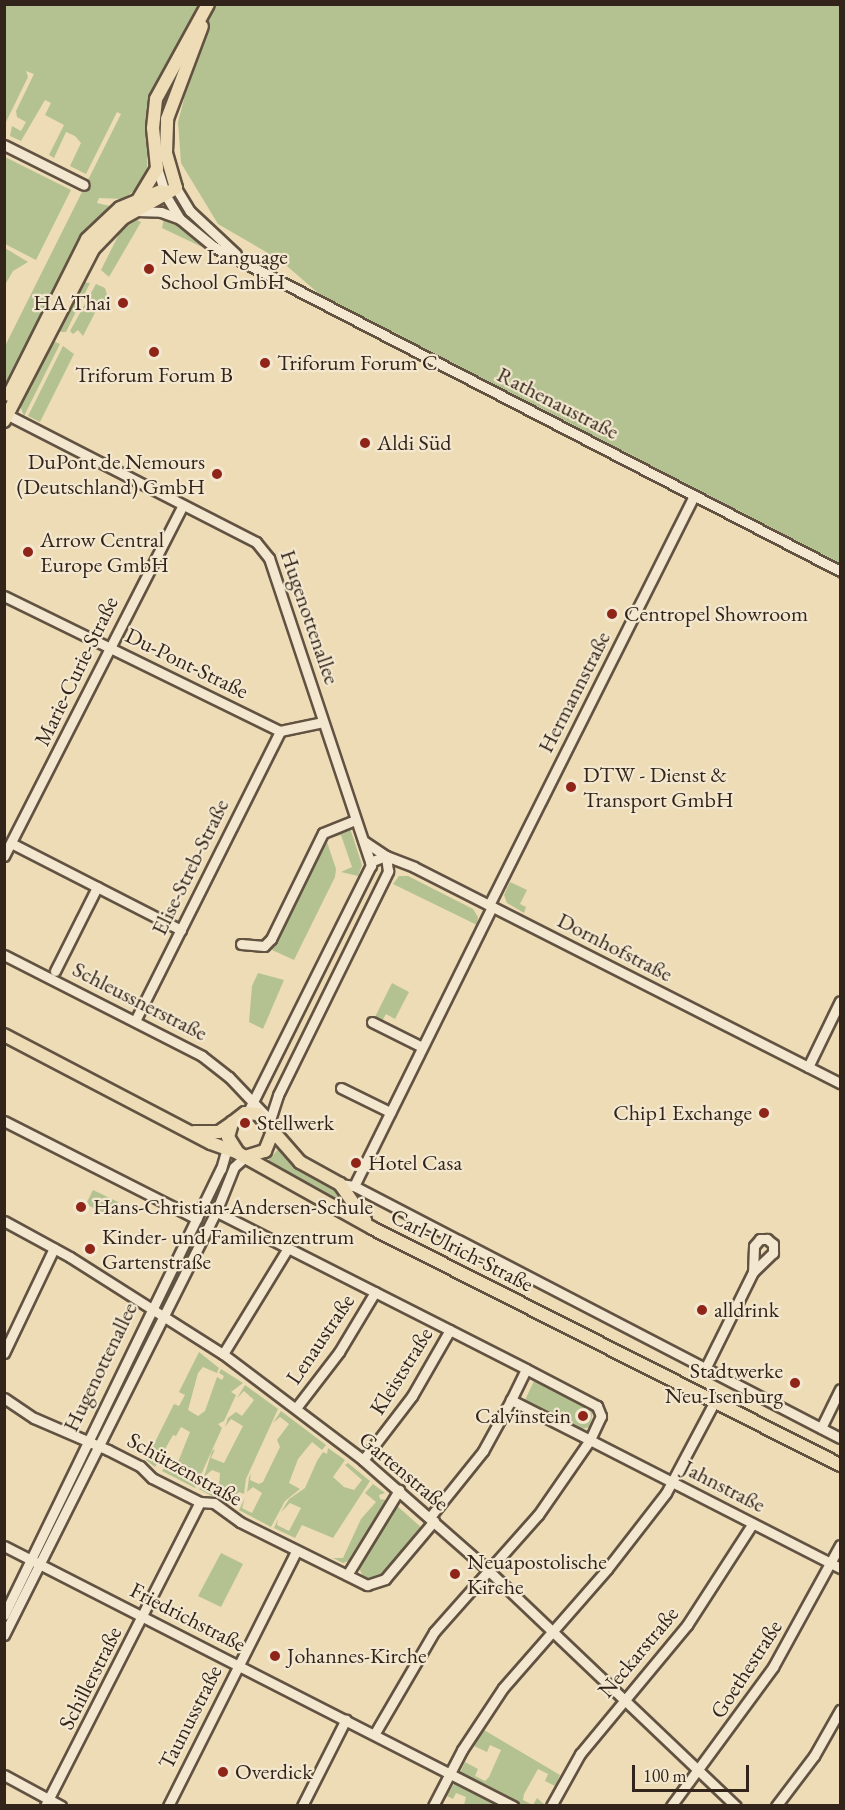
<!DOCTYPE html>
<html>
<head>
<meta charset="utf-8">
<style>
	body { margin:0 }
	#map { position:relative; width:845px; height:1810px; overflow:hidden; background:#eddcb5; font-family:"EB Garamond",serif }
	div>[style] { position:absolute }
	[style*='--x'] { left:calc(var(--x)*1px); top:calc(var(--y)*1px); width:calc(var(--w)*1px); rotate:calc(var(--a)*1deg) }
	.green>* { inset:0; background:#b4c291 }
	.roads { filter:drop-shadow(2px 0 #625242) drop-shadow(-2px 0 #625242) drop-shadow(0 2px #625242) drop-shadow(0 -2px #625242) }
	.minor>* { height:9px; margin:-4.5px; padding:0 4.5px; transform-origin:4.5px; border-radius:4.5px; background:#f3e8cf }
	.major>* { height:12px; margin:-6px; padding:0 6px; transform-origin:6px; border-radius:6px; background:#eddcb5 }
	.dots>* { width:16px; height:16px; translate:-50% -50%; box-sizing:border-box; border:3px solid #f3e8cf; border-radius:50% }
	span { translate:-50% -50%; white-space:nowrap; text-align:center; line-height:1.15; -webkit-text-stroke:4.5px #f3e8cf; paint-order:stroke }
	.poi-label { font-size:22px; color:#33241b }
	.left { translate:0 -50%; text-align:left }
	.right { translate:-100% -50%; text-align:right }
	.street-label { font-size:22px; color:#33241b }
	.frame { position:absolute; inset:0; border:6px solid #33241b; pointer-events:none }
	.scale { position:absolute; left:632px; top:1765px; width:117px; height:27px; box-sizing:border-box; border:3px solid #33241b; border-top:0; padding-left:8px; font-size:18px; line-height:21px; white-space:nowrap; color:#33241b; -webkit-text-stroke:4px #f3e8cf; paint-order:stroke }
</style>
</head>
<body>
<div id="map">
	<div class="green">
		<div style="clip-path:polygon(5px 5px,840px 5px,840px 563px,318px 293px,280px 260px,218px 224px,181px 163px,178px 122px,184px 99px,158px 87px,148px 112px,147px 179px,143px 177px,136px 189px,123px 199px,99px 198px,97px 203px,110px 206px,76px 246px,5px 394px,5px 346px,121px 114px,117px 112px,86px 174px,70px 166px,81px 143px,75px 136px,66px 132px,54px 158px,49px 155px,64px 125px,45px 115px,51px 103px,45px 100px,21px 141px,10px 136px,12px 126px,21px 131px,26px 122px,17px 117px,16px 111px,34px 74px,26px 71px,28px 77px,5px 124px)"></div>
		<div style="clip-path:polygon(5px 157px,71px 190px,36px 260px,5px 244px)"></div>
		<div style="clip-path:polygon(164px 217px,179px 225px,202px 247px,162px 228px)"></div>
		<div style="clip-path:polygon(137px 220px,141px 222px,109px 277px,101px 270px,121px 230px)"></div>
		<div style="clip-path:polygon(5px 248px,28px 262px,13px 271px,5px 285px)"></div>
		<div style="clip-path:polygon(81px 282px,90px 283px,66px 332px,61px 332px,57px 328px)"></div>
		<div style="clip-path:polygon(96px 284px,105px 288px,108px 298px,104px 307px,99px 305px,83px 336px,78px 330px,73px 334px,70px 331px)"></div>
		<div style="clip-path:polygon(51px 340px,60px 344px,24px 416px,19px 403px)"></div>
		<div style="clip-path:polygon(63px 346px,74px 354px,40px 422px,28px 416px)"></div>
		<div style="clip-path:polygon(350px 828px,362px 865px,358px 876px,341px 872px,352px 867px,341px 835px,326px 839px,336px 869px,335px 877px,294px 960px,270px 949px,326px 836px)"></div>
		<div style="clip-path:polygon(399px 876px,408px 876px,473px 909px,478px 917px,477px 925px,393px 884px)"></div>
		<div style="clip-path:polygon(510px 882px,527px 890px,520px 904px,526px 907px,524px 913px,507px 903px,504px 895px)"></div>
		<div style="clip-path:polygon(258px 973px,284px 980px,263px 1029px,249px 1022px,252px 986px)"></div>
		<div style="clip-path:polygon(392px 983px,409px 992px,395px 1019px,386px 1014px,381px 1023px,374px 1019px)"></div>
		<div style="clip-path:polygon(281px 1146px,338px 1189px,348px 1208px,265px 1164px)"></div>
		<div style="clip-path:polygon(93px 1190px,118px 1202px,111px 1217px,86px 1204px)"></div>
		<div style="clip-path:polygon(199px 1352px,219px 1368px,217px 1373px,203px 1367px,198px 1373px,188px 1410px,198px 1416px,205px 1411px,217px 1377px,222px 1380px,224px 1376px,219px 1373px,221px 1369px,243px 1383px,231px 1392px,236px 1395px,224px 1421px,218px 1424px,222px 1428px,195px 1488px,162px 1471px,164px 1468px,174px 1472px,190px 1432px,181px 1427px,176px 1436px,173px 1435px,155px 1467px,146px 1460px,174px 1404px,179px 1406px,185px 1395px,179px 1392px)"></div>
		<div style="clip-path:polygon(534px 1381px,593px 1410px,590px 1427px,582px 1429px,525px 1400px)"></div>
		<div style="clip-path:polygon(245px 1385px,278px 1409px,246px 1479px,244px 1494px,239px 1492px,233px 1498px,223px 1493px,219px 1500px,199px 1489px,205px 1483px,203px 1488px,213px 1493px,219px 1486px,220px 1473px,212px 1470px,204px 1477px,212px 1451px,215px 1449px,211px 1458px,224px 1463px,243px 1426px,231px 1419px,225px 1427px,228px 1418px,236px 1412px,242px 1416px,254px 1400px,244px 1391px,237px 1398px)"></div>
		<div style="clip-path:polygon(281px 1411px,326px 1445px,322px 1450px,312px 1442px,298px 1459px,289px 1483px,300px 1489px,285px 1501px,271px 1527px,239px 1510px,245px 1498px,242px 1508px,252px 1513px,262px 1493px,253px 1487px,247px 1492px,249px 1478px,251px 1473px,250px 1480px,259px 1484px,263px 1482px,280px 1447px,277px 1440px,289px 1424px,280px 1417px,273px 1423px)"></div>
		<div style="clip-path:polygon(328px 1448px,345px 1460px,333px 1477px,344px 1487px,354px 1490px,362px 1480px,345px 1465px,348px 1463px,370px 1481px,333px 1538px,302px 1525px,295px 1538px,274px 1528px,278px 1519px,277px 1525px,289px 1531px,301px 1508px,290px 1503px,281px 1512px,289px 1499px,305px 1488px,317px 1461px,323px 1452px,327px 1454px)"></div>
		<div style="clip-path:polygon(373px 1484px,385px 1493px,379px 1495px,380px 1499px,386px 1500px,348px 1561px,343px 1563px,333px 1558px,343px 1558px,361px 1519px,376px 1502px,365px 1493px)"></div>
		<div style="clip-path:polygon(396px 1505px,422px 1528px,381px 1576px,365px 1579px,358px 1567px)"></div>
		<div style="clip-path:polygon(221px 1553px,243px 1564px,221px 1607px,198px 1596px)"></div>
		<div style="clip-path:polygon(484px 1730px,560px 1775px,555px 1786px,545px 1781px,548px 1774px,538px 1769px,524px 1794px,523px 1800px,533px 1805px,537px 1798px,545px 1805px,523px 1805px,460px 1773px,465px 1762px,478px 1769px,475px 1776px,485px 1781px,489px 1777px,501px 1750px,490px 1745px,487px 1752px,474px 1746px)"></div>
		<div style="clip-path:polygon(455px 1782px,488px 1801px,502px 1805px,464px 1805px,466px 1797px,456px 1793px,453px 1799px,447px 1796px)"></div>
	</div>
	<div class="roads">
		<div class="minor">
			<div style="--x:4;--y:145;--w:89;--a:26.6"></div>
			<div style="--x:157;--y:168;--w:29;--a:72"></div>
			<div style="--x:166;--y:196;--w:27;--a:59"></div>
			<div style="--x:180;--y:219;--w:44;--a:39.5"></div>
			<div style="--x:214;--y:247;--w:705;--a:27.36"></div>
			<div style="--x:176;--y:188;--w:27;--a:59"></div>
			<div style="--x:190;--y:211;--w:63;--a:43.1"></div>
			<div style="--x:136;--y:211;--w:25;--a:2"></div>
			<div style="--x:161;--y:212;--w:20;--a:20"></div>
			<div style="--x:4;--y:413;--w:283;--a:27.1"></div>
			<div style="--x:256;--y:542;--w:21;--a:51"></div>
			<div style="--x:269;--y:558;--w:324;--a:71.6"></div>
			<div style="--x:371;--y:865;--w:276;--a:116.5"></div>
			<div style="--x:4;--y:596;--w:307;--a:26.1"></div>
			<div style="--x:280;--y:731;--w:44;--a:-11.8"></div>
			<div style="--x:11;--y:843;--w:191;--a:27.1"></div>
			<div style="--x:4;--y:856;--w:394;--a:-63"></div>
			<div style="--x:370;--y:862;--w:17;--a:-21"></div>
			<div style="--x:386;--y:856;--w:30;--a:21"></div>
			<div style="--x:414;--y:867;--w:478;--a:26.9"></div>
			<div style="--x:489;--y:905;--w:458;--a:-63.4"></div>
			<div style="--x:241;--y:944;--w:23;--a:5"></div>
			<div style="--x:264;--y:946;--w:10;--a:-45"></div>
			<div style="--x:271;--y:939;--w:118;--a:-63.9"></div>
			<div style="--x:323;--y:833;--w:35;--a:-22"></div>
			<div style="--x:4;--y:955;--w:222;--a:27"></div>
			<div style="--x:202;--y:1056;--w:34;--a:38"></div>
			<div style="--x:229;--y:1077;--w:57;--a:46.4"></div>
			<div style="--x:55;--y:971;--w:94;--a:-63.4"></div>
			<div style="--x:135;--y:1021;--w:324;--a:-63.4"></div>
			<div style="--x:372;--y:1022;--w:56;--a:26.6"></div>
			<div style="--x:808;--y:1067;--w:73;--a:-64.1"></div>
			<div style="--x:341;--y:1088;--w:55;--a:26.1"></div>
			<div style="--x:4;--y:1121;--w:216;--a:26.9"></div>
			<div style="--x:269;--y:1123;--w:29;--a:-72"></div>
			<div style="--x:278;--y:1095;--w:250;--a:-63.8"></div>
			<div style="--x:388;--y:871;--w:15;--a:-98"></div>
			<div style="--x:386;--y:856;--w:27;--a:-146"></div>
			<div style="--x:340;--y:1184;--w:14;--a:8"></div>
			<div style="--x:354;--y:1186;--w:547;--a:27.41"></div>
			<div style="--x:354;--y:1186;--w:311;--a:-63.7"></div>
			<div style="--x:211;--y:1209;--w:353;--a:26.9"></div>
			<div style="--x:4;--y:1221;--w:75;--a:28.6"></div>
			<div style="--x:70;--y:1257;--w:181;--a:32.4"></div>
			<div style="--x:223;--y:1354;--w:176;--a:37.1"></div>
			<div style="--x:363;--y:1460;--w:167;--a:41.3"></div>
			<div style="--x:488;--y:1570;--w:342;--a:43.6"></div>
			<div style="--x:4;--y:1353;--w:116;--a:-64.5"></div>
			<div style="--x:223;--y:1354;--w:124;--a:-58.5"></div>
			<div style="--x:526;--y:1369;--w:80;--a:27.5"></div>
			<div style="--x:597;--y:1406;--w:11;--a:68"></div>
			<div style="--x:601;--y:1416;--w:26;--a:115"></div>
			<div style="--x:590;--y:1440;--w:89;--a:-153.1"></div>
			<div style="--x:511;--y:1400;--w:34;--a:-64"></div>
			<div style="--x:705;--y:1369;--w:108;--a:-63.7"></div>
			<div style="--x:753;--y:1272;--w:28;--a:-44"></div>
			<div style="--x:773;--y:1253;--w:9;--a:-90"></div>
			<div style="--x:773;--y:1244;--w:8;--a:-140"></div>
			<div style="--x:767;--y:1239;--w:7;--a:180"></div>
			<div style="--x:760;--y:1239;--w:9;--a:131"></div>
			<div style="--x:754;--y:1246;--w:26;--a:92"></div>
			<div style="--x:4;--y:1398;--w:36;--a:34"></div>
			<div style="--x:34;--y:1418;--w:81;--a:23.4"></div>
			<div style="--x:108;--y:1450;--w:36;--a:27"></div>
			<div style="--x:140;--y:1466;--w:17;--a:45"></div>
			<div style="--x:152;--y:1478;--w:54;--a:26.6"></div>
			<div style="--x:200;--y:1502;--w:14;--a:4"></div>
			<div style="--x:214;--y:1503;--w:32;--a:36"></div>
			<div style="--x:240;--y:1522;--w:142;--a:26.4"></div>
			<div style="--x:367;--y:1585;--w:19;--a:-18"></div>
			<div style="--x:385;--y:1579;--w:76;--a:-49.8"></div>
			<div style="--x:296;--y:1408;--w:71;--a:-52.5"></div>
			<div style="--x:339;--y:1352;--w:70;--a:-59"></div>
			<div style="--x:821;--y:1428;--w:43;--a:-64"></div>
			<div style="--x:363;--y:1460;--w:81;--a:-52.6"></div>
			<div style="--x:412;--y:1396;--w:76;--a:-60.1"></div>
			<div style="--x:430;--y:1517;--w:85;--a:-51.2"></div>
			<div style="--x:483;--y:1451;--w:58;--a:-61.2"></div>
			<div style="--x:4;--y:1546;--w:572;--a:27.06"></div>
			<div style="--x:347;--y:1575;--w:100;--a:-58.5"></div>
			<div style="--x:4;--y:1615;--w:496;--a:-64.1"></div>
			<div style="--x:221;--y:1169;--w:26;--a:-74"></div>
			<div style="--x:4;--y:1635;--w:473;--a:-63.4"></div>
			<div style="--x:216;--y:1212;--w:48;--a:-68.2"></div>
			<div style="--x:234;--y:1167;--w:15;--a:-42"></div>
			<div style="--x:375;--y:1733;--w:117;--a:-59.7"></div>
			<div style="--x:434;--y:1632;--w:157;--a:-48.4"></div>
			<div style="--x:538;--y:1515;--w:91;--a:-55.3"></div>
			<div style="--x:590;--y:1440;--w:281;--a:27.1"></div>
			<div style="--x:4;--y:1775;--w:65;--a:28.5"></div>
			<div style="--x:45;--y:1806;--w:341;--a:-63"></div>
			<div style="--x:168;--y:1806;--w:285;--a:-63.3"></div>
			<div style="--x:302;--y:1806;--w:97;--a:-63.2"></div>
			<div style="--x:433;--y:1806;--w:63;--a:-62.6"></div>
			<div style="--x:462;--y:1750;--w:74;--a:-56.5"></div>
			<div style="--x:503;--y:1688;--w:158;--a:-48.8"></div>
			<div style="--x:607;--y:1569;--w:96;--a:-52.2"></div>
			<div style="--x:666;--y:1493;--w:104;--a:-62"></div>
			<div style="--x:551;--y:1806;--w:60;--a:-60.9"></div>
			<div style="--x:580;--y:1754;--w:168;--a:-50.3"></div>
			<div style="--x:687;--y:1625;--w:121;--a:-57.1"></div>
			<div style="--x:671;--y:1806;--w:172;--a:-53.7"></div>
			<div style="--x:773;--y:1667;--w:139;--a:-61.2"></div>
			<div style="--x:776;--y:1806;--w:63;--a:-52.8"></div>
			<div style="--x:814;--y:1756;--w:53;--a:-60.5"></div>
		</div>
		<div class="major">
			<div style="--x:176;--y:188;--w:36;--a:-106"></div>
			<div style="--x:166;--y:153;--w:34;--a:-88"></div>
			<div style="--x:167;--y:119;--w:99;--a:-69.4"></div>
			<div style="--x:138;--y:200;--w:37;--a:-59"></div>
			<div style="--x:157;--y:168;--w:40;--a:-95.7"></div>
			<div style="--x:153;--y:128;--w:29;--a:-84"></div>
			<div style="--x:156;--y:99;--w:108;--a:-61.3"></div>
			<div style="--x:9;--y:395;--w:174;--a:-63.4"></div>
			<div style="--x:87;--y:239;--w:45;--a:-43.2"></div>
			<div style="--x:120;--y:208;--w:44;--a:-22.5"></div>
			<div style="--x:4;--y:421;--w:194;--a:-62.6"></div>
			<div style="--x:93;--y:249;--w:43;--a:-45.9"></div>
			<div style="--x:123;--y:218;--w:61;--a:-29.5"></div>
			<div style="--x:4;--y:1035;--w:233;--a:27.6"></div>
			<div style="--x:211;--y:1143;--w:29;--a:20"></div>
			<div style="--x:238;--y:1153;--w:154;--a:29.2"></div>
			<div style="--x:372;--y:1228;--w:525;--a:26.86"></div>
			<div style="--x:194;--y:1132;--w:25;--a:0"></div>
			<div style="--x:219;--y:1132;--w:16;--a:-35"></div>
			<div style="--x:238;--y:1153;--w:19;--a:-122"></div>
			<div style="--x:228;--y:1137;--w:15;--a:-74"></div>
			<div style="--x:232;--y:1123;--w:16;--a:-38"></div>
			<div style="--x:245;--y:1113;--w:13;--a:4"></div>
			<div style="--x:258;--y:1114;--w:64;--a:48.8"></div>
			<div style="--x:300;--y:1162;--w:46;--a:28.8"></div>
			<div style="--x:340;--y:1184;--w:44;--a:55.2"></div>
			<div style="--x:245;--y:1157;--w:21;--a:-17"></div>
			<div style="--x:265;--y:1151;--w:22;--a:-68"></div>
		</div>
	</div>
	<div class="dots">
		<div style="left:149px;top:269px;background:#8f2418"></div>
		<div style="left:123px;top:303px;background:#8f2418"></div>
		<div style="left:154px;top:352px;background:#8f2418"></div>
		<div style="left:265px;top:363px;background:#8f2418"></div>
		<div style="left:365px;top:443px;background:#8f2418"></div>
		<div style="left:217px;top:474px;background:#8f2418"></div>
		<div style="left:28px;top:552px;background:#8f2418"></div>
		<div style="left:612px;top:614px;background:#8f2418"></div>
		<div style="left:571px;top:787px;background:#8f2418"></div>
		<div style="left:764px;top:1113px;background:#8f2418"></div>
		<div style="left:245px;top:1123px;background:#8f2418"></div>
		<div style="left:356px;top:1163px;background:#8f2418"></div>
		<div style="left:81px;top:1207px;background:#8f2418"></div>
		<div style="left:90px;top:1249px;background:#8f2418"></div>
		<div style="left:702px;top:1310px;background:#8f2418"></div>
		<div style="left:795px;top:1383px;background:#8f2418"></div>
		<div style="left:583px;top:1416px;background:#8f2418"></div>
		<div style="left:455px;top:1574px;background:#8f2418"></div>
		<div style="left:275px;top:1656px;background:#8f2418"></div>
		<div style="left:223px;top:1772px;background:#8f2418"></div>
	</div>
	<div class="poi-label">
		<span class="left" style="left:161px;top:269px">New Language<br>School GmbH</span>
		<span class="right" style="left:111px;top:303px">HA Thai</span>
		<span class="left" style="left:277px;top:363px">Triforum Forum C</span>
		<span style="left:154px;top:375px">Triforum Forum B</span>
		<span class="left" style="left:377px;top:443px">Aldi Süd</span>
		<span class="right" style="left:205px;top:474px">DuPont de Nemours<br>(Deutschland) GmbH</span>
		<span class="left" style="left:40px;top:552px">Arrow Central<br>Europe GmbH</span>
		<span class="left" style="left:624px;top:614px">Centropel Showroom</span>
		<span class="left" style="left:583px;top:787px">DTW - Dienst &amp;<br>Transport GmbH</span>
		<span class="right" style="left:752px;top:1113px">Chip1 Exchange</span>
		<span class="left" style="left:257px;top:1123px">Stellwerk</span>
		<span class="left" style="left:368px;top:1163px">Hotel Casa</span>
		<span class="left" style="left:93px;top:1207px">Hans-Christian-Andersen-Schule</span>
		<span class="left" style="left:102px;top:1249px">Kinder- und Familienzentrum<br>Gartenstraße</span>
		<span class="left" style="left:714px;top:1310px">alldrink</span>
		<span class="right" style="left:783px;top:1383px">Stadtwerke<br>Neu-Isenburg</span>
		<span class="right" style="left:571px;top:1416px">Calvinstein</span>
		<span class="left" style="left:467px;top:1574px">Neuapostolische<br>Kirche</span>
		<span class="left" style="left:287px;top:1656px">Johannes-Kirche</span>
		<span class="left" style="left:235px;top:1772px">Overdick</span>
	</div>
	<div class="street-label">
		<span style="left:558px;top:403px;rotate:27deg">Rathenaustraße</span>
		<span style="left:310px;top:617px;rotate:71deg">Hugenottenallee</span>
		<span style="left:187px;top:663px;rotate:26deg">Du-Pont-Straße</span>
		<span style="left:76px;top:671px;rotate:-64deg">Marie-Curie-Straße</span>
		<span style="left:574px;top:692px;rotate:-63deg">Hermannstraße</span>
		<span style="left:190px;top:867px;rotate:-64deg">Elise-Streb-Straße</span>
		<span style="left:615px;top:947px;rotate:27deg">Dornhofstraße</span>
		<span style="left:140px;top:1001px;rotate:27deg">Schleussnerstraße</span>
		<span style="left:462px;top:1250px;rotate:27deg">Carl-Ulrich-Straße</span>
		<span style="left:320px;top:1339px;rotate:-56deg">Lenaustraße</span>
		<span style="left:100px;top:1367px;rotate:-64deg">Hugenottenallee</span>
		<span style="left:401px;top:1371px;rotate:-58deg">Kleiststraße</span>
		<span style="left:185px;top:1469px;rotate:29deg">Schützenstraße</span>
		<span style="left:404px;top:1471px;rotate:40deg">Gartenstraße</span>
		<span style="left:724px;top:1486px;rotate:27deg">Jahnstraße</span>
		<span style="left:188px;top:1617px;rotate:27deg">Friedrichstraße</span>
		<span style="left:638px;top:1652px;rotate:-50deg">Neckarstraße</span>
		<span style="left:746px;top:1669px;rotate:-57deg">Goethestraße</span>
		<span style="left:90px;top:1678px;rotate:-63deg">Schillerstraße</span>
		<span style="left:190px;top:1717px;rotate:-63deg">Taunusstraße</span>
	</div>
	<div class="frame"></div>
	<div class="scale">100 m</div>
</div>
</body>
</html>
